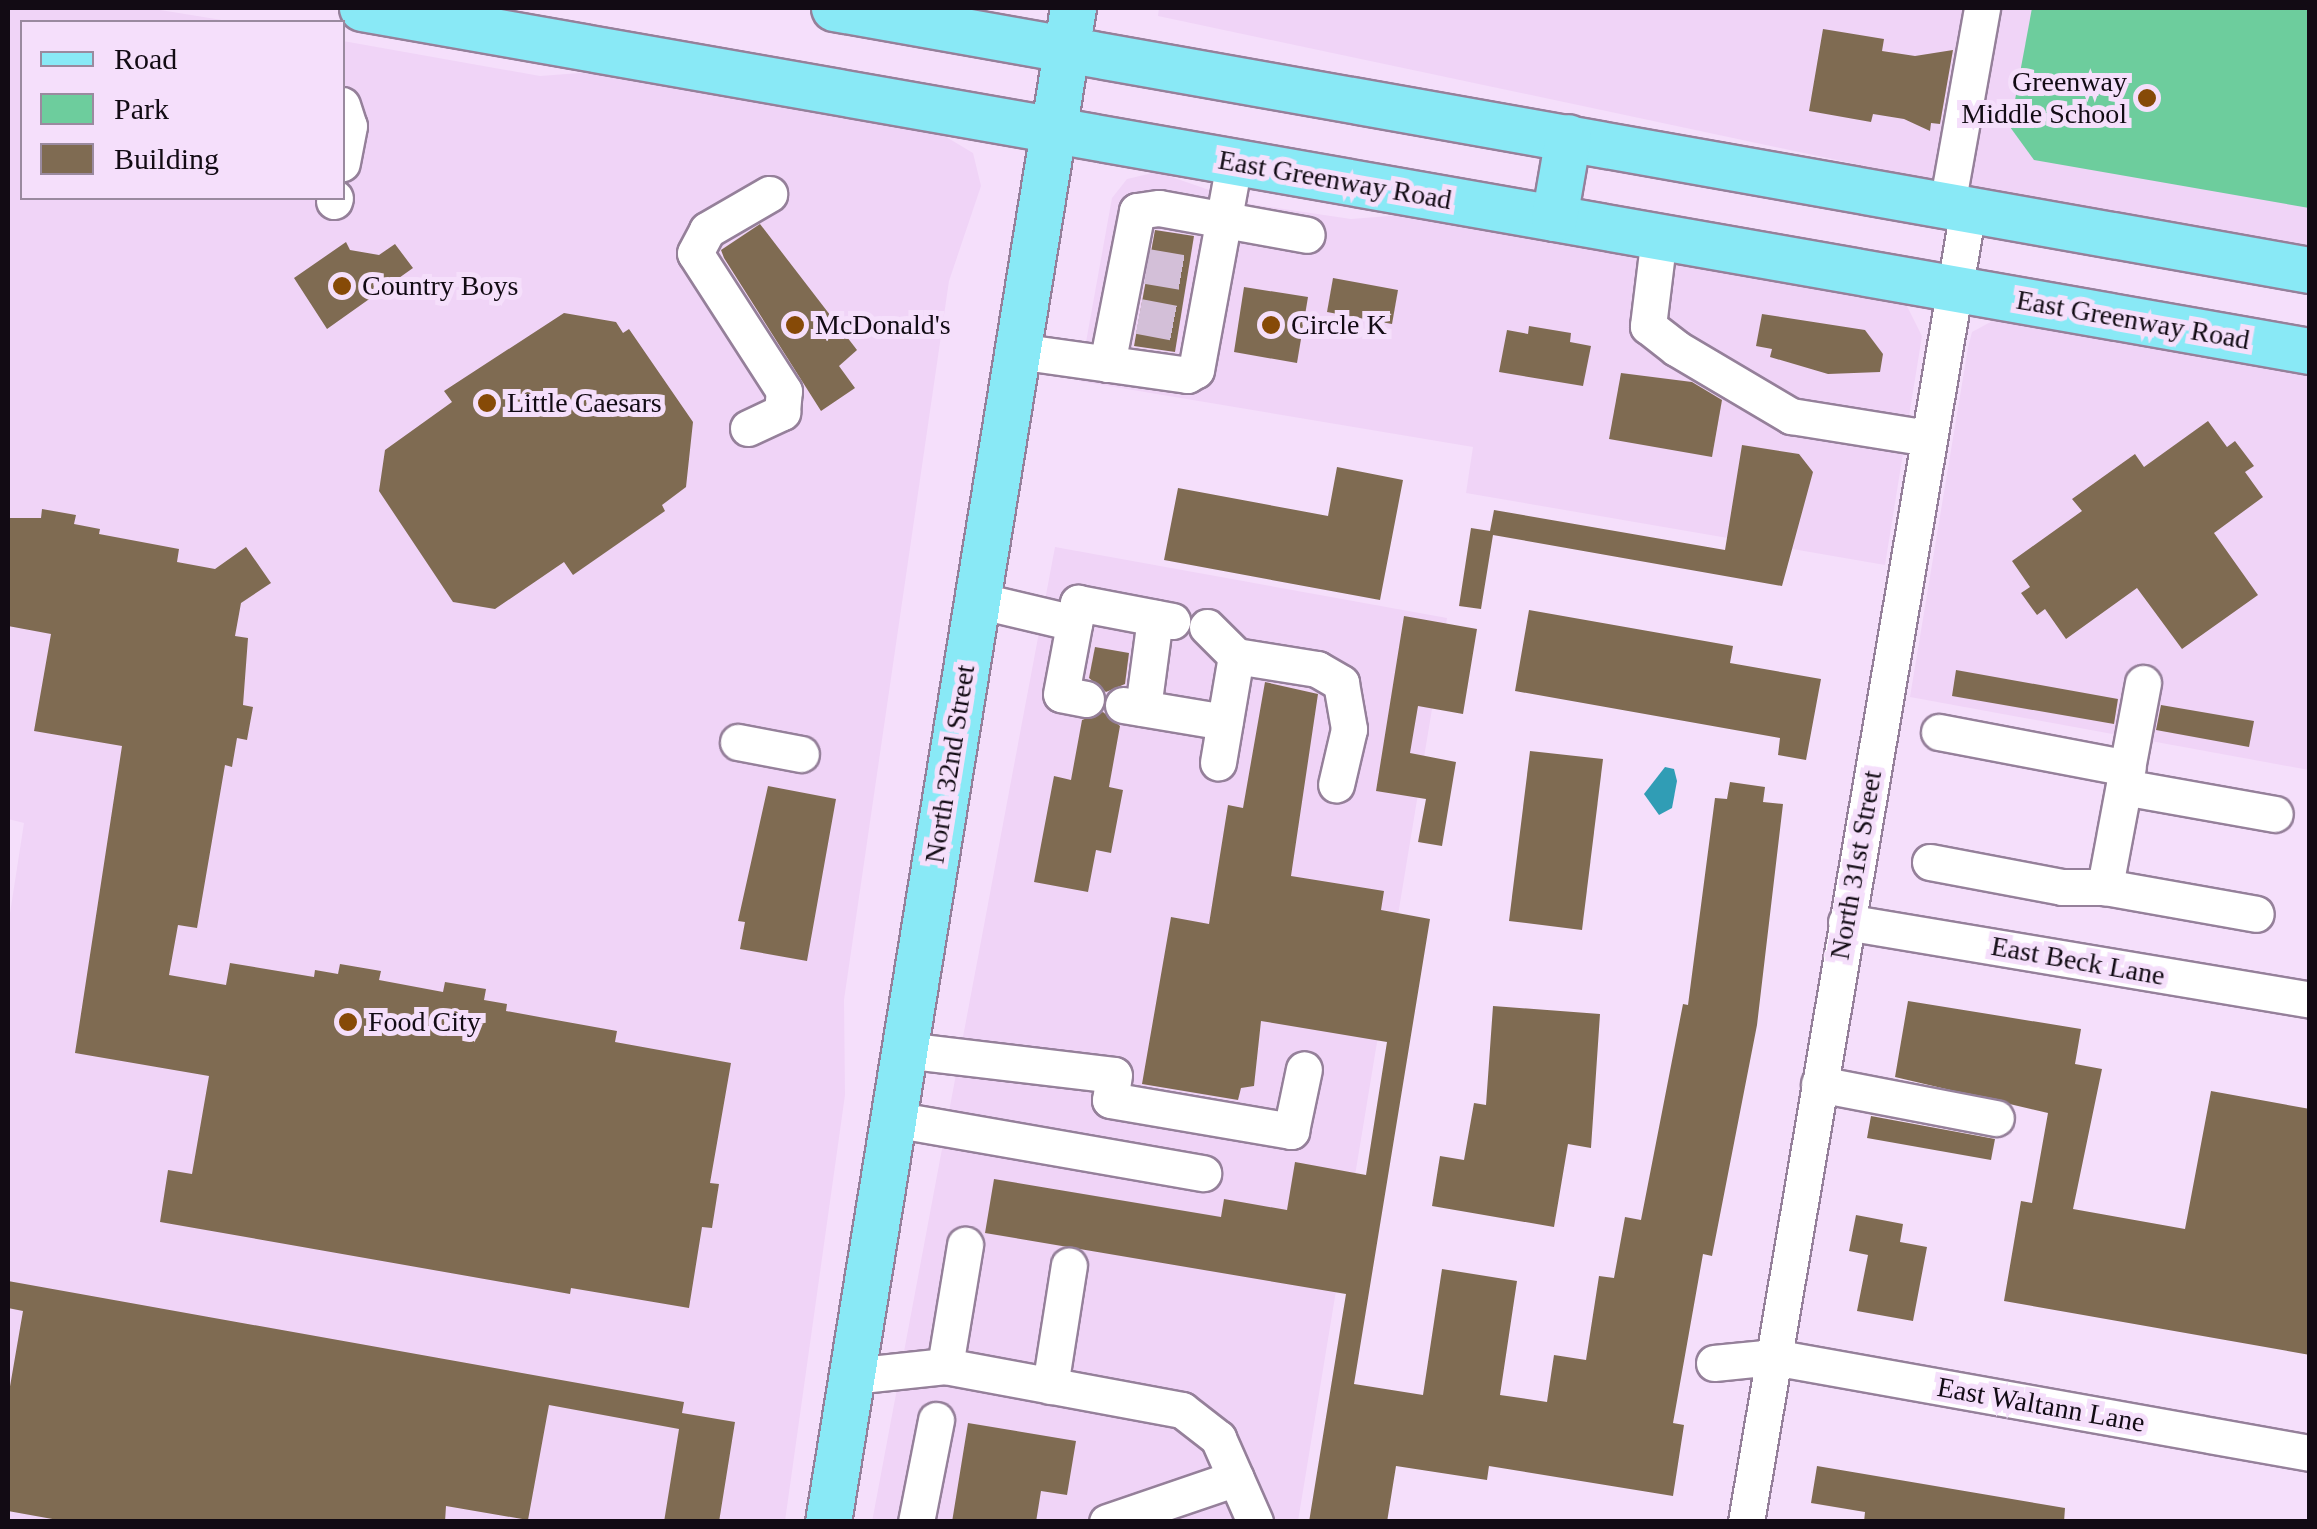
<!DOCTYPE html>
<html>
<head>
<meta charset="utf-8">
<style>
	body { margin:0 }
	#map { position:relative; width:2317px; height:1529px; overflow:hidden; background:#f5dffb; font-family:"Times New Roman",serif }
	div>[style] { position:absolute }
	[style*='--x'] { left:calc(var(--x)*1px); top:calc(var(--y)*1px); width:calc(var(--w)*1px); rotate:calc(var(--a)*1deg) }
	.built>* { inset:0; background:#f0d4f7 }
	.green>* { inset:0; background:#6dcd9d }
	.water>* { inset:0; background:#309db5 }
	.building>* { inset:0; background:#7f6b52 }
	.minor-tunnel>* { height:35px; margin-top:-17.5px; transform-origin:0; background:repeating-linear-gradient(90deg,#d3bfd8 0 35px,transparent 0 53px) }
	.roads { filter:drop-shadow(2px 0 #95809a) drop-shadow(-2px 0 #95809a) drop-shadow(0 2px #95809a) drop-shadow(0 -2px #95809a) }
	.minor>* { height:35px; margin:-17.5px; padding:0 17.5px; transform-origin:17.5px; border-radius:17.5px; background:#fff }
	.major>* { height:45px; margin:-22.5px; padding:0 22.5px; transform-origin:22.5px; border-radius:22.5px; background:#89e9f6 }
	.dots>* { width:28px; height:28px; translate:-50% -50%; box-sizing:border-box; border:5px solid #f5dffb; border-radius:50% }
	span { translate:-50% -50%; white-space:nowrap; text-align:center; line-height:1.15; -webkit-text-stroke:10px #f5dffb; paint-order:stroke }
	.poi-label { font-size:28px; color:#120b14 }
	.right { translate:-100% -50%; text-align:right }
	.left { translate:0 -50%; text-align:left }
	.street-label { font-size:28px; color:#120b14 }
	.frame { position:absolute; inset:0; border:10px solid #120b14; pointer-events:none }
	.legend { position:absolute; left:20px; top:20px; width:325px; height:180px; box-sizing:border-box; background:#f5dffb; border:2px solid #9a8a9f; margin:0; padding:12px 18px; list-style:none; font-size:30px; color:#120b14 }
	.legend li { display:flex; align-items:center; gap:20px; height:50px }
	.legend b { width:50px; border:2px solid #9a8a9f }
</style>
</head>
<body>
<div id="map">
	<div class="built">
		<div style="clip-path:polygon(8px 8px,148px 8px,234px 22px,22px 22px,22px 198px,342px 198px,343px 41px,540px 76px,593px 72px,943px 135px,973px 153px,981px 186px,949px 281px,844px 1000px,845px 1095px,785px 1521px,8px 1522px,8px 926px,24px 823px,8px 819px)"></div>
		<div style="clip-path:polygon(1159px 8px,2309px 8px,2309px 247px,1969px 188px,1158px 16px)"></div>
		<div style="clip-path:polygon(1157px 172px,1250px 204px,1351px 219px,1402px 215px,1907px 306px,1922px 336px,1885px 565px,1466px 493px,1473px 447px,1079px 381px,1112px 198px,1127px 179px)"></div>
		<div style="clip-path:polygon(1998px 318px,2309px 375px,2309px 770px,1910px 697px,1968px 348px,1972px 332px)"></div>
		<div style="clip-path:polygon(1055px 547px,1447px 618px,1298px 1521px,872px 1522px)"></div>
	</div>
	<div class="green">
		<div style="clip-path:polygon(2032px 8px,2309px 8px,2309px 208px,2034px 160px,2010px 127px)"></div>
	</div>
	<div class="water">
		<div style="clip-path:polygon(1665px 767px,1674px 769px,1677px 781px,1672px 808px,1659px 815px,1644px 794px)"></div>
	</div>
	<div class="building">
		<div style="clip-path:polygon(1823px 29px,1884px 39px,1882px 51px,1915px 56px,1953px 50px,1940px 124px,1931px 123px,1930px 131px,1904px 119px,1873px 114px,1871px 122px,1809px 111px)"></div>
		<div style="clip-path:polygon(760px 224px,857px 350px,839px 366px,855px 388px,821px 411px,724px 258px,721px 250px)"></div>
		<div style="clip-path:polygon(1155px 230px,1194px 236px,1175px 352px,1134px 346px)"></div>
		<div style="clip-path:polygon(346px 242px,350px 250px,379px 255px,395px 244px,413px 268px,327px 329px,294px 278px)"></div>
		<div style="clip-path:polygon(1333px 278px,1398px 290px,1392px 324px,1327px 312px)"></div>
		<div style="clip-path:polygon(1244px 287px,1308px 297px,1297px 363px,1234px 352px)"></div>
		<div style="clip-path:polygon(564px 313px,616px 322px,623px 333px,629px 329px,693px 422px,686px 487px,662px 505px,665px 511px,573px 575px,564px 562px,495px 609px,453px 602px,379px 491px,385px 450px,452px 402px,444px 391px)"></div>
		<div style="clip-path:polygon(1762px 314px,1865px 330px,1883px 354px,1880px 372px,1828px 374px,1770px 357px,1772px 349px,1756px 346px)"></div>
		<div style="clip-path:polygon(1529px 326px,1571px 333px,1570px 342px,1591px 346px,1583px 386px,1499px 372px,1507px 330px,1528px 334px)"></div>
		<div style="clip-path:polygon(1621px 373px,1692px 382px,1722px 400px,1712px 457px,1609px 439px)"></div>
		<div style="clip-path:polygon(2208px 421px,2227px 447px,2235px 441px,2254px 466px,2245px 472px,2263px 497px,2214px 533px,2258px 595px,2182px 649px,2137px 588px,2066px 639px,2045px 609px,2037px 615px,2021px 593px,2030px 587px,2012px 561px,2082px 511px,2072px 499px,2135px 454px,2144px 467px)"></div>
		<div style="clip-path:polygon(1742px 445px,1799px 454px,1813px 472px,1782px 586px,1493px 535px,1481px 609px,1459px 606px,1471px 528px,1490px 531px,1494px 510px,1725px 550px)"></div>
		<div style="clip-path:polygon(1337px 467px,1403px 480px,1380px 600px,1164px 560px,1178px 488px,1328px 516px)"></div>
		<div style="clip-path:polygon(42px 509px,76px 515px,74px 524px,100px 529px,99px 534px,179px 549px,177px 562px,215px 569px,246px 547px,271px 583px,241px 603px,235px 636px,248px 638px,243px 705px,253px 707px,247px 740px,237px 738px,232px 767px,225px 765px,197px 928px,178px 925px,169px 975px,226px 985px,230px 963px,314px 977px,315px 970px,338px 974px,340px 964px,381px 971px,379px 980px,443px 992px,445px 982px,486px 989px,484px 1000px,507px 1004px,506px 1011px,617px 1031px,615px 1042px,731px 1063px,710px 1183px,719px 1184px,712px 1228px,702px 1227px,689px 1308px,571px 1288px,570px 1294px,160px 1222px,168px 1170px,192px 1174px,209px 1076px,75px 1053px,122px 746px,34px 731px,51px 634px,8px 626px,8px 518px,41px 518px)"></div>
		<div style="clip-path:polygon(1529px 610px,1733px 646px,1730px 663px,1821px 679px,1806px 760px,1778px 755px,1780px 738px,1515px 691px)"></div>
		<div style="clip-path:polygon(1404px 616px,1477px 629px,1463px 714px,1418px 706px,1410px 753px,1456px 762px,1442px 846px,1418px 842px,1426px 799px,1376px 791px)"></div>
		<div style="clip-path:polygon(1095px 647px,1129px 653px,1125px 684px,1106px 692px,1089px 678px)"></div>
		<div style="clip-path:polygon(1956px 670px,2118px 699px,2114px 724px,1952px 696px)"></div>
		<div style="clip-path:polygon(1265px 682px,1318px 694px,1291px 876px,1384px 891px,1381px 910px,1430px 919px,1354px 1384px,1423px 1395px,1442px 1269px,1517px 1281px,1500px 1395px,1547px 1402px,1554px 1355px,1586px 1360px,1599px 1276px,1614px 1278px,1625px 1217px,1641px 1220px,1683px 1004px,1688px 1005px,1715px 798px,1727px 799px,1730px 782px,1765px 787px,1763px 802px,1783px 804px,1757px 1025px,1712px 1256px,1703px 1254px,1673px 1423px,1684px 1425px,1673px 1496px,1489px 1466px,1487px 1480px,1396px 1466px,1387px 1522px,1309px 1522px,1346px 1294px,985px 1233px,994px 1179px,1221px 1217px,1224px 1199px,1287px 1210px,1295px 1162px,1366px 1175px,1387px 1042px,1261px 1021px,1254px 1086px,1241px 1088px,1238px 1100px,1142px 1084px,1171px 917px,1209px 924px,1228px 805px,1243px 808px)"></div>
		<div style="clip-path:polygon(2161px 705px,2254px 721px,2249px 747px,2156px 730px)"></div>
		<div style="clip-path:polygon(1103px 712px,1120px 726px,1109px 787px,1123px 790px,1111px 853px,1096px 850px,1088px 892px,1034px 882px,1054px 776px,1071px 780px,1082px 720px)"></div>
		<div style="clip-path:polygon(1530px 751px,1603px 759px,1582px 930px,1509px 921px)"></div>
		<div style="clip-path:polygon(768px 786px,836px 799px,807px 961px,740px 949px,745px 922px,738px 921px)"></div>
		<div style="clip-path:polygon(1908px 1001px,2081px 1029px,2075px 1064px,2102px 1069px,2073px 1209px,2185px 1229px,2211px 1091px,2310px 1109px,2310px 1355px,2004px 1301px,2021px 1201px,2032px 1203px,2048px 1113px,1895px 1077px)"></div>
		<div style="clip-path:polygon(1493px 1006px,1600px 1014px,1591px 1148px,1568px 1144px,1554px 1227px,1432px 1206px,1440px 1156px,1464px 1160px,1474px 1103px,1486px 1105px)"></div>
		<div style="clip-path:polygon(1871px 1116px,1995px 1139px,1991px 1160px,1867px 1138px)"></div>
		<div style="clip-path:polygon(1856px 1215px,1903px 1224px,1900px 1242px,1927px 1247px,1913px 1321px,1857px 1311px,1868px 1255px,1849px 1251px)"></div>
		<div style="clip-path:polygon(8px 1281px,684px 1402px,682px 1413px,735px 1422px,719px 1522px,664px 1522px,679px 1429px,549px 1405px,528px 1520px,446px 1506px,445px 1522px,69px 1522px,8px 1511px,8px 1398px,23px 1311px,8px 1308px)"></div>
		<div style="clip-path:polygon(968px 1423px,1076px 1441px,1067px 1495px,1041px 1491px,1036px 1522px,952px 1522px)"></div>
		<div style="clip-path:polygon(1817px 1466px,2065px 1508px,2064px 1522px,1864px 1522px,1865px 1512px,1811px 1503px)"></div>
	</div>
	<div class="minor-tunnel">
		<div style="--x:1147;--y:266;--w:42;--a:9.7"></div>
		<div style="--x:1139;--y:316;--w:43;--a:10.8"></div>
	</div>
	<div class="roads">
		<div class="minor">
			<div style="--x:342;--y:105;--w:22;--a:72"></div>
			<div style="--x:349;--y:126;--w:38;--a:101"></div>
			<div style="--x:334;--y:201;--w:3;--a:-72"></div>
			<div style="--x:1947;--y:205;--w:200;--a:-79.9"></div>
			<div style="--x:1659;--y:236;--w:91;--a:97"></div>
			<div style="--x:1648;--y:326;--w:36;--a:38"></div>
			<div style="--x:1676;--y:348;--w:134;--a:30.6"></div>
			<div style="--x:1791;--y:416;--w:139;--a:9.1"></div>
			<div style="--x:1017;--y:351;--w:172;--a:8"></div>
			<div style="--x:1187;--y:375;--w:10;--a:-29"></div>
			<div style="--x:1196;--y:370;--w:211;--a:-79.6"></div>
			<div style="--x:1107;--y:364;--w:156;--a:-78.9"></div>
			<div style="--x:1137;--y:211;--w:22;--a:-8"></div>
			<div style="--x:1159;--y:208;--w:150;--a:10.3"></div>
			<div style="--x:748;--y:428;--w:38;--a:-25"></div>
			<div style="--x:782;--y:412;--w:21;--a:-85"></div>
			<div style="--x:784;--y:391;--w:164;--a:-122.8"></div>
			<div style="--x:695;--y:253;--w:26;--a:-62"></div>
			<div style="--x:707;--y:230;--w:72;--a:-30.1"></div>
			<div style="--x:977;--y:600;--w:100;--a:13.3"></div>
			<div style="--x:1207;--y:627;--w:41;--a:45"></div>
			<div style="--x:1236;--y:656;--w:108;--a:99.6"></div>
			<div style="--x:1236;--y:656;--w:82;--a:9.1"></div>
			<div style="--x:1317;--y:669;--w:28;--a:30"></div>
			<div style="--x:1341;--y:683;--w:47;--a:80.1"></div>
			<div style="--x:1349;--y:729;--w:57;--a:103.1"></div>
			<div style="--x:2143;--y:683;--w:208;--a:100.6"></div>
			<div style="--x:2105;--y:887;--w:153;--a:10.1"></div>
			<div style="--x:1086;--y:699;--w:25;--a:-169"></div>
			<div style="--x:1061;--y:694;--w:93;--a:-79.4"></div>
			<div style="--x:1078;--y:603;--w:96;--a:10.8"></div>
			<div style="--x:1123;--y:705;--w:103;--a:9.5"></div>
			<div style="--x:1143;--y:708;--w:91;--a:-82.4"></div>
			<div style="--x:1939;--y:732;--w:192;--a:10.8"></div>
			<div style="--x:738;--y:742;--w:64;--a:10.8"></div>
			<div style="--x:2124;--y:787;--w:153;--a:10.1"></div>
			<div style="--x:1930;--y:862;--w:134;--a:10.7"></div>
			<div style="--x:2062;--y:887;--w:43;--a:0"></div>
			<div style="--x:1846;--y:922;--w:471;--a:9.5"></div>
			<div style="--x:904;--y:1050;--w:211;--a:6.8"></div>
			<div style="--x:1114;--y:1075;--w:25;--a:99"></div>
			<div style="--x:1110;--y:1100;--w:184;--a:9.7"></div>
			<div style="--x:1291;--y:1131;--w:63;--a:-78.2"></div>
			<div style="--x:1819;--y:1084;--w:180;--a:10.9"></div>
			<div style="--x:893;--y:1119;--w:315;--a:9.9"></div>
			<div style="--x:1714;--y:1363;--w:59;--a:-5.8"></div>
			<div style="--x:1773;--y:1357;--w:546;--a:10.14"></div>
			<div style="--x:945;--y:1366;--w:241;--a:10.5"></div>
			<div style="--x:1182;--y:1410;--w:46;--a:37.9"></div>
			<div style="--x:1218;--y:1438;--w:92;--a:66.2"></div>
			<div style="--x:852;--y:1376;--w:94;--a:-6.1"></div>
			<div style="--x:945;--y:1366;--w:123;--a:-80.6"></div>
			<div style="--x:1050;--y:1386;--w:122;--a:-81.1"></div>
			<div style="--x:916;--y:1522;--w:104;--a:-78.9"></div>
			<div style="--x:1107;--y:1522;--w:136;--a:-18.8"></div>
			<div style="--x:1746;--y:1522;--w:1332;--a:-80.4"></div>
		</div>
		<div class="major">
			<div style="--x:362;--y:8;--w:1978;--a:9.99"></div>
			<div style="--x:834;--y:8;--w:1499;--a:10.07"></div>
			<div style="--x:1554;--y:218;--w:82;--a:-80.2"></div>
			<div style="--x:828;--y:1522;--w:1534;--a:-80.81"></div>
		</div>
	</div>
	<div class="dots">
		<div style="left:2147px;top:98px;background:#864a07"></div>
		<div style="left:342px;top:286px;background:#864a07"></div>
		<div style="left:795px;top:325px;background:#864a07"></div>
		<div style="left:1271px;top:325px;background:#864a07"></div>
		<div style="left:487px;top:403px;background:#864a07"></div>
		<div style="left:348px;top:1022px;background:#864a07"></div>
	</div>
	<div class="poi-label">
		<span class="right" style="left:2127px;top:98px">Greenway<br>Middle School</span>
		<span class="left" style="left:362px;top:286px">Country Boys</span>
		<span class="left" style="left:815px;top:325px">McDonald's</span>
		<span class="left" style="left:1291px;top:325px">Circle K</span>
		<span class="left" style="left:507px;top:403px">Little Caesars</span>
		<span class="left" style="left:368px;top:1022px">Food City</span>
	</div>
	<div class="street-label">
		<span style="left:1335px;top:180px;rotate:10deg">East Greenway Road</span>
		<span style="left:2133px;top:320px;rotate:10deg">East Greenway Road</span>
		<span style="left:950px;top:764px;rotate:-81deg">North 32nd Street</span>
		<span style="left:1856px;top:865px;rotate:-80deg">North 31st Street</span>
		<span style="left:2078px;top:961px;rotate:10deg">East Beck Lane</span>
		<span style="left:2041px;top:1405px;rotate:10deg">East Waltann Lane</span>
	</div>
	<div class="frame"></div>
	<ul class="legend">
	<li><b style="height:12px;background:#89e9f6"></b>Road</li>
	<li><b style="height:28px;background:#6dcd9d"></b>Park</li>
	<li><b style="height:28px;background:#7f6b52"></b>Building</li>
	</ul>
</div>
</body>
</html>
